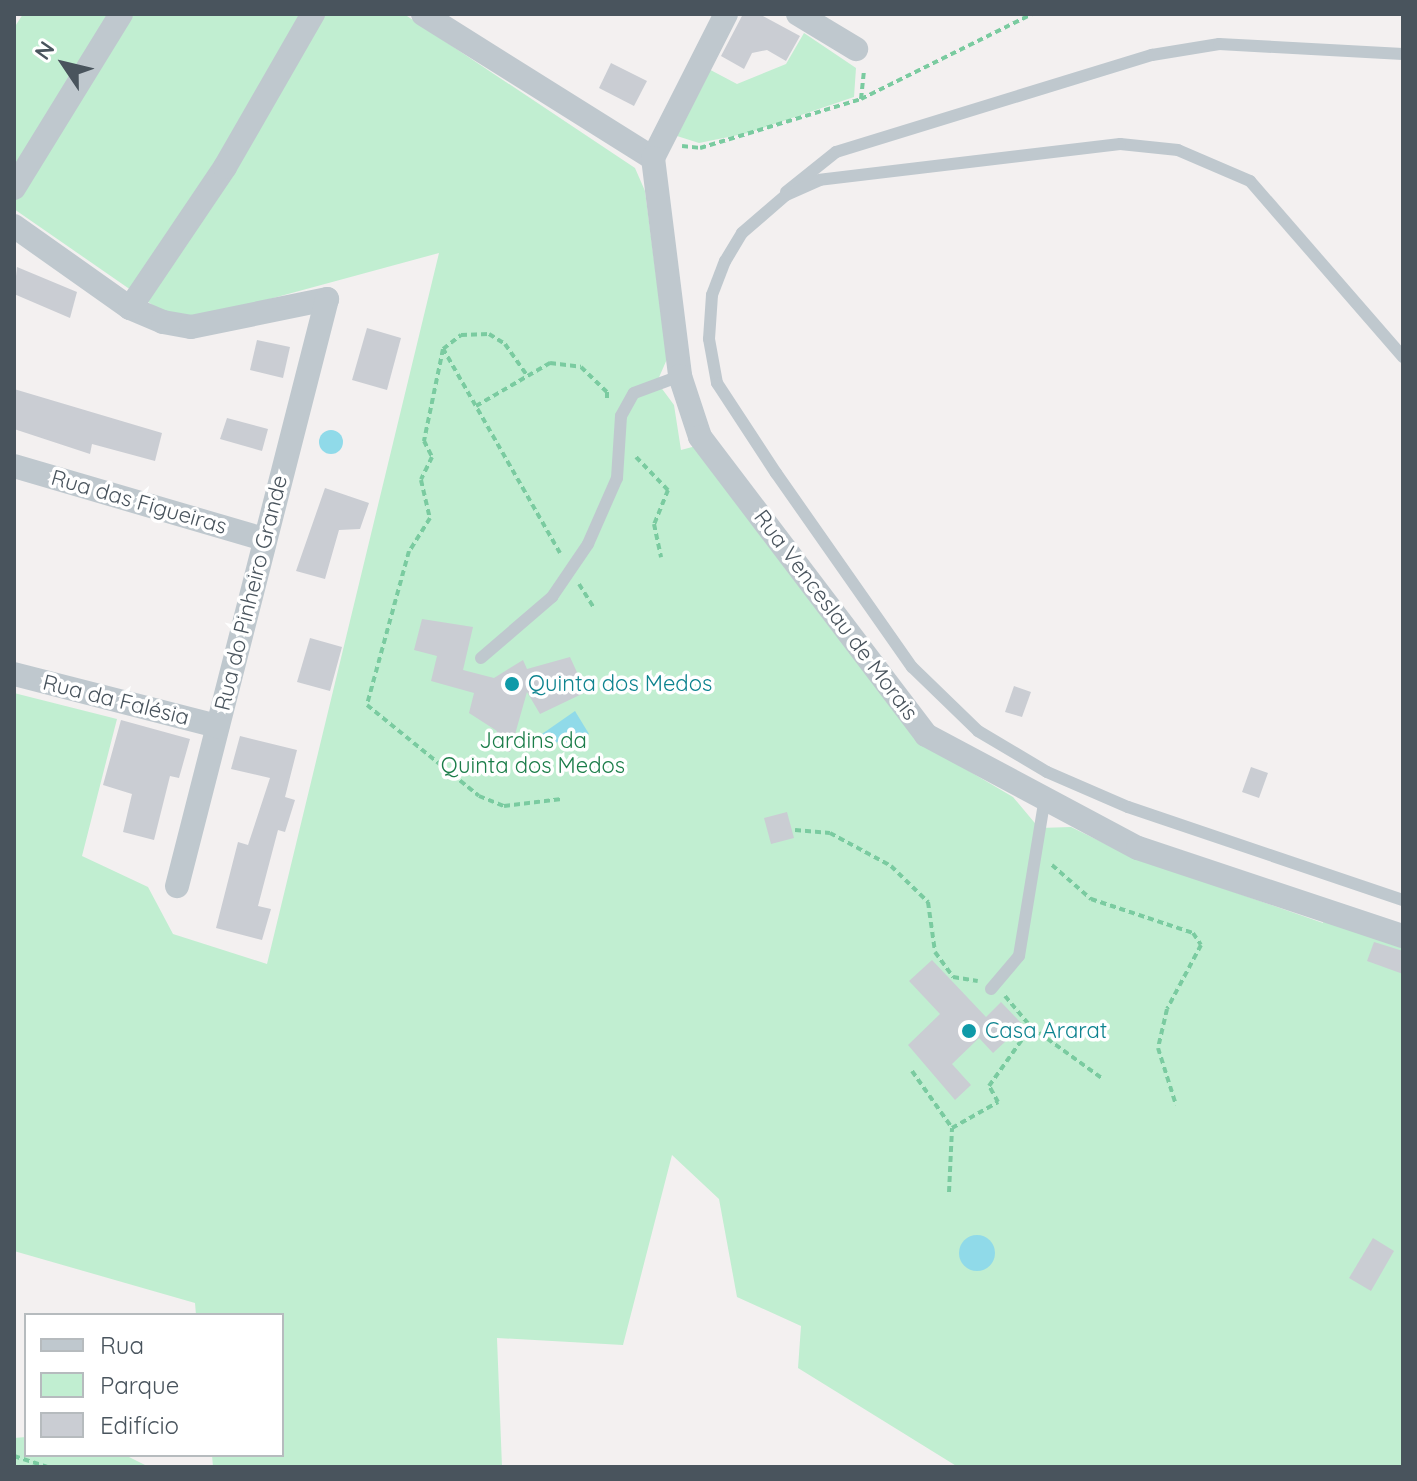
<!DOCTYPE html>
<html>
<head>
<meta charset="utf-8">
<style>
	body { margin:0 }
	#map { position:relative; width:1417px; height:1481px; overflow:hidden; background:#f3f0f0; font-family:Quicksand,sans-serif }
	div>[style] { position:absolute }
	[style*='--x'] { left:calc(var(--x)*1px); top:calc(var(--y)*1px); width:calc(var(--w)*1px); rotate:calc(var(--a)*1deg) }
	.green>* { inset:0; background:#c1eed1 }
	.water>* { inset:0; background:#90dae9 }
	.round { border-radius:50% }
	.building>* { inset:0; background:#cacdd3 }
	.path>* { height:4px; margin-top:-2px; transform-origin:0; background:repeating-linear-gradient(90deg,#7acba0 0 6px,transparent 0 10px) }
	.lane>* { height:12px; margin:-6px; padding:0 6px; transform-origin:6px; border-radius:6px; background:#bfc8ce }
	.street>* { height:24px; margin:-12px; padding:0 12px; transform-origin:12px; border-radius:12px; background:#bfc8ce }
	.dots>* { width:22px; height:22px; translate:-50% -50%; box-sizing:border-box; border:4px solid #fff; border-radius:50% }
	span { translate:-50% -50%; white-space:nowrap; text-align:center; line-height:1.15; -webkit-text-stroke:7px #fff; paint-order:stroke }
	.street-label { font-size:22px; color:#49545d }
	.culture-label { font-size:22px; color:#0d838f }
	.left { translate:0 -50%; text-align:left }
	.park-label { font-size:22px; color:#1b7d49 }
	.frame { position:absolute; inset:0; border:16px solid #49545d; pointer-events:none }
	.legend { position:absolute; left:24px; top:1313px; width:260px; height:144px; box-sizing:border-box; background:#fff; border:2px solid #b6bbbe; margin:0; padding:10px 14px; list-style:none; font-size:24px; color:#49545d }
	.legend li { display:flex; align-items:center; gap:16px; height:40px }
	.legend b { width:40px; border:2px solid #b6bbbe }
	.north { position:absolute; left:24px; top:24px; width:80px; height:80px; -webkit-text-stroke:6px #fff; paint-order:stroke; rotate:305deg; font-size:22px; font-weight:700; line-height:32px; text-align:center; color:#49545d }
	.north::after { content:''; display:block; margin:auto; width:28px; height:36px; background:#49545d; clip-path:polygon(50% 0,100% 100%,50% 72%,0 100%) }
</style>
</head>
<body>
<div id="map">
	<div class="green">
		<div style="clip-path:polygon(23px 14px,404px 14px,635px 168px,645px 191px,667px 359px,657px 382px,674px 405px,681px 450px,696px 446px,918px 741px,1013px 797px,1039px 828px,1071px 827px,1130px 856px,1323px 923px,1326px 901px,1403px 926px,1403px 1467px,958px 1467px,798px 1368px,801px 1326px,737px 1297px,719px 1199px,672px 1155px,623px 1345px,497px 1338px,502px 1467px,213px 1467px,212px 1455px,282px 1455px,282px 1315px,196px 1315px,195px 1303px,14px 1251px,14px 693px,117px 719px,82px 856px,148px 887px,173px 934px,267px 964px,439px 253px,200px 318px,167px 315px,14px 209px,14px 28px)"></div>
		<div style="clip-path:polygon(804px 33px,856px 68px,854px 97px,748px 133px,699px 143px,677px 136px,703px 66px,737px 84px,786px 64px)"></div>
		<div style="clip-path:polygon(26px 1437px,26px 1455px,125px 1455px,149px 1467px,14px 1467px,14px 1438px)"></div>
	</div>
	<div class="water">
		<div class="round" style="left:319px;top:430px;width:24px;height:24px"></div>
		<div style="clip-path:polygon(575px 711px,589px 734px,573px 742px,529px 743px)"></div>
		<div class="round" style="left:959px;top:1235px;width:36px;height:36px"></div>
	</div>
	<div class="building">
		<div style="clip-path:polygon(743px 14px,759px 14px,800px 36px,786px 61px,767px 50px,752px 53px,744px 69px,721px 56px)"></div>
		<div style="clip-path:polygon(611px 63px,647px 81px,634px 106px,599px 88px)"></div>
		<div style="clip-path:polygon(17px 267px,77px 292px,70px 318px,14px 294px)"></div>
		<div style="clip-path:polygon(367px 328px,401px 338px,387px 390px,352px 380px)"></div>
		<div style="clip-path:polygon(257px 340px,290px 347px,283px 378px,250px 370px)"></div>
		<div style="clip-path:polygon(14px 389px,162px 433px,155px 461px,92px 444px,90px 454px,14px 429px)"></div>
		<div style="clip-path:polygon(227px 418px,268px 429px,262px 451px,220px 439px)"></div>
		<div style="clip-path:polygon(325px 488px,369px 503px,360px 529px,339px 530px,325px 579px,296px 571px)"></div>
		<div style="clip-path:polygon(422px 619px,473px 627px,463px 670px,494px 678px,523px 660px,527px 669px,570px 657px,586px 692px,540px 714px,527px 692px,510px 752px,493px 747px,497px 731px,469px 713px,474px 693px,431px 681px,437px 656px,414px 650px)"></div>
		<div style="clip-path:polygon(310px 638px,342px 647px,330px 691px,297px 682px)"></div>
		<div style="clip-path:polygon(1014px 686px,1031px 692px,1022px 717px,1005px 712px)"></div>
		<div style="clip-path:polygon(121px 720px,190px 739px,179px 778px,170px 776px,154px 840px,123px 832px,132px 794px,103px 785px)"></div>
		<div style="clip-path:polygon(240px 736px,297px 750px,285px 797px,295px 800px,285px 832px,278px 830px,258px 906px,271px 909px,262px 940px,216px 928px,238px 842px,248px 845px,270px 778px,231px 769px)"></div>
		<div style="clip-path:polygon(1251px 767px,1268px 773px,1259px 798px,1242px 792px)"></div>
		<div style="clip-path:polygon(787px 812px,794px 838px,771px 844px,764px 818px)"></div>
		<div style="clip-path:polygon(1374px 942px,1403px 951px,1403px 974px,1367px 961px)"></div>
		<div style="clip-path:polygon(932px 960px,986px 1017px,1001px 1002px,1023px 1025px,993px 1053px,979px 1038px,952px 1064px,971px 1085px,955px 1100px,908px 1045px,940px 1014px,909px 981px)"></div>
		<div style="clip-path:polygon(1373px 1238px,1394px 1251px,1371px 1291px,1349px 1278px)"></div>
	</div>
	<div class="path">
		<div style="--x:861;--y:99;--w:29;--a:-84"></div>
		<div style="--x:682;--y:146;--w:18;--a:6"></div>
		<div style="--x:700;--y:148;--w:168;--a:-16.9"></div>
		<div style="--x:861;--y:99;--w:191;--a:-26.4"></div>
		<div style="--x:443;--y:349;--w:23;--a:-38"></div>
		<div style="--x:461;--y:335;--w:28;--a:-2"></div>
		<div style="--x:489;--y:334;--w:19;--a:32"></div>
		<div style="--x:505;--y:344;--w:39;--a:55"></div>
		<div style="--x:476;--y:406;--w:86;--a:-30.2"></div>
		<div style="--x:550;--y:363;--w:31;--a:7"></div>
		<div style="--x:581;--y:367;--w:36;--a:44"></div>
		<div style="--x:607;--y:392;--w:10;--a:90"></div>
		<div style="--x:636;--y:457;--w:46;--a:45.9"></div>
		<div style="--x:668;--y:490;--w:37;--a:112"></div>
		<div style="--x:654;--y:524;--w:34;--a:78"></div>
		<div style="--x:560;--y:553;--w:235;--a:-119.8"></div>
		<div style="--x:443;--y:349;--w:94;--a:101.7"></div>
		<div style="--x:424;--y:441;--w:18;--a:63"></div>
		<div style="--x:432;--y:457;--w:25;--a:116"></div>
		<div style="--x:421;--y:480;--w:39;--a:77"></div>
		<div style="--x:430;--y:518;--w:39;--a:122"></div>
		<div style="--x:409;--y:551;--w:160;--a:105.3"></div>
		<div style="--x:367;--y:705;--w:144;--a:39.1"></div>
		<div style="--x:479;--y:796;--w:27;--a:22"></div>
		<div style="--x:504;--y:806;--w:58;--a:-6.9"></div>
		<div style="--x:579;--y:584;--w:28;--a:58"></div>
		<div style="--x:795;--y:830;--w:35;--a:5"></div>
		<div style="--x:830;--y:833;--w:69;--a:28.4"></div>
		<div style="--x:891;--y:866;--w:52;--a:44.2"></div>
		<div style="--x:928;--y:902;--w:50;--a:82"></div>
		<div style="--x:935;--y:952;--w:31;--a:54"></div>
		<div style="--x:953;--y:977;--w:25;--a:9"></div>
		<div style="--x:1052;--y:865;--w:52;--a:41.1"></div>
		<div style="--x:1091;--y:899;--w:108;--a:18.4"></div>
		<div style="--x:1193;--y:933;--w:14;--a:56"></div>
		<div style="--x:1201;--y:945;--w:72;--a:118"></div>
		<div style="--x:1167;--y:1009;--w:40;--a:103"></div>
		<div style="--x:1158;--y:1048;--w:60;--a:72.5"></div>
		<div style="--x:1005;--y:996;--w:40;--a:50"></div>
		<div style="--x:1031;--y:1027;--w:89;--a:35.8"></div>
		<div style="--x:912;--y:1071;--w:70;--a:54.9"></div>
		<div style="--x:949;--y:1192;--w:64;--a:-87.3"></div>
		<div style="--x:952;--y:1128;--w:53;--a:-29.5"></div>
		<div style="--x:998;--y:1102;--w:18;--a:-119"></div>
		<div style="--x:989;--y:1086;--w:72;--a:-54.6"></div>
		<div style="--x:14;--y:1456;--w:35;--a:18"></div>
	</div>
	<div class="lane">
		<div style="--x:786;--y:192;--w:64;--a:-38.7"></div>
		<div style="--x:836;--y:152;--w:331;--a:-17.1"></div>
		<div style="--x:1152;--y:55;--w:68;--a:-9.3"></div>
		<div style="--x:1219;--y:44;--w:184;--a:3.1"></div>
		<div style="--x:1403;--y:357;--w:233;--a:-131"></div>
		<div style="--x:1250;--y:181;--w:78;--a:-156.7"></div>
		<div style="--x:1178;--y:150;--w:58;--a:-174.1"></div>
		<div style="--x:1120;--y:144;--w:302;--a:173.2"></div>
		<div style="--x:820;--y:180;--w:37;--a:156"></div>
		<div style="--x:786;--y:195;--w:58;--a:139.2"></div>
		<div style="--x:742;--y:233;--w:33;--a:121"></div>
		<div style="--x:725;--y:261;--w:36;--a:111"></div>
		<div style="--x:712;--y:295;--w:44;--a:93.9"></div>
		<div style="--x:709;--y:339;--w:45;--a:79.7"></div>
		<div style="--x:717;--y:383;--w:108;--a:56.8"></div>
		<div style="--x:776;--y:473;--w:237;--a:55"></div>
		<div style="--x:912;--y:667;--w:92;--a:44.1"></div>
		<div style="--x:978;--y:731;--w:80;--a:30.7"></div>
		<div style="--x:1047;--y:772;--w:88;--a:23.4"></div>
		<div style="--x:1128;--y:807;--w:290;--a:18.7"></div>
		<div style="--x:481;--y:658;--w:94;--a:-40.7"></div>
		<div style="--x:552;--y:597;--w:64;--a:-55.8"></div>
		<div style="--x:588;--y:544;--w:72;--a:-66.3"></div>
		<div style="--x:617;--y:478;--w:62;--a:-86.3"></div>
		<div style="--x:621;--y:416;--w:26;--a:-61"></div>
		<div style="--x:634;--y:393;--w:49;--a:-20.3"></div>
		<div style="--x:991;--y:989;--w:43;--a:-49.7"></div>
		<div style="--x:1019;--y:956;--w:155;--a:-80.7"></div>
	</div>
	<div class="street">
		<div style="--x:423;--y:14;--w:271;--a:32.1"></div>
		<div style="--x:726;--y:14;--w:161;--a:116.9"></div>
		<div style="--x:653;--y:158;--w:220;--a:82.9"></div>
		<div style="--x:680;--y:376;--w:64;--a:71.8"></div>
		<div style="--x:700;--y:437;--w:374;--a:52.8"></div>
		<div style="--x:926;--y:735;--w:240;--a:28.1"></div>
		<div style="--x:1138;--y:848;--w:279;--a:18.4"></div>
		<div style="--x:798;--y:14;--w:68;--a:31.1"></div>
		<div style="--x:14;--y:188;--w:204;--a:-58.4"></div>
		<div style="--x:14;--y:226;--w:142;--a:35.3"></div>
		<div style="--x:130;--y:308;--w:36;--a:23"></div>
		<div style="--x:163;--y:322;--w:28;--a:10"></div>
		<div style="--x:191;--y:327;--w:139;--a:-11.6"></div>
		<div style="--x:327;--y:299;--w:606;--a:104.33"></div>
		<div style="--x:130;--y:308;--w:170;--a:-56"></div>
		<div style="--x:225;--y:167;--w:177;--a:-60.1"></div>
		<div style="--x:14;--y:466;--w:260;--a:16.3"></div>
		<div style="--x:14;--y:674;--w:210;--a:14.4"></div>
	</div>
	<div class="dots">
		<div style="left:512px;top:684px;background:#0f9aa8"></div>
		<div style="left:969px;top:1031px;background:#0f9aa8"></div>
	</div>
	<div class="street-label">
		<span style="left:139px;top:502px;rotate:16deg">Rua das Figueiras</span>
		<span style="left:251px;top:593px;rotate:-76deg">Rua do Pinheiro Grande</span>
		<span style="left:836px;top:615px;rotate:53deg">Rua Venceslau de Morais</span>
		<span style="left:116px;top:700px;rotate:14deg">Rua da Falésia</span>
	</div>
	<div class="culture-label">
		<span class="left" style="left:528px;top:684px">Quinta dos Medos</span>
		<span class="left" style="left:985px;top:1031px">Casa Ararat</span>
	</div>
	<div class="park-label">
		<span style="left:533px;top:753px">Jardins da<br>Quinta dos Medos</span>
	</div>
	<div class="frame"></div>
	<ul class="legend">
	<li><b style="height:10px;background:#bfc8ce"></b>Rua</li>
	<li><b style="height:22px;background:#c1eed1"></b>Parque</li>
	<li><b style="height:22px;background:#cacdd3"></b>Edifício</li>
	</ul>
	<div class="north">N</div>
</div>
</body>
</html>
